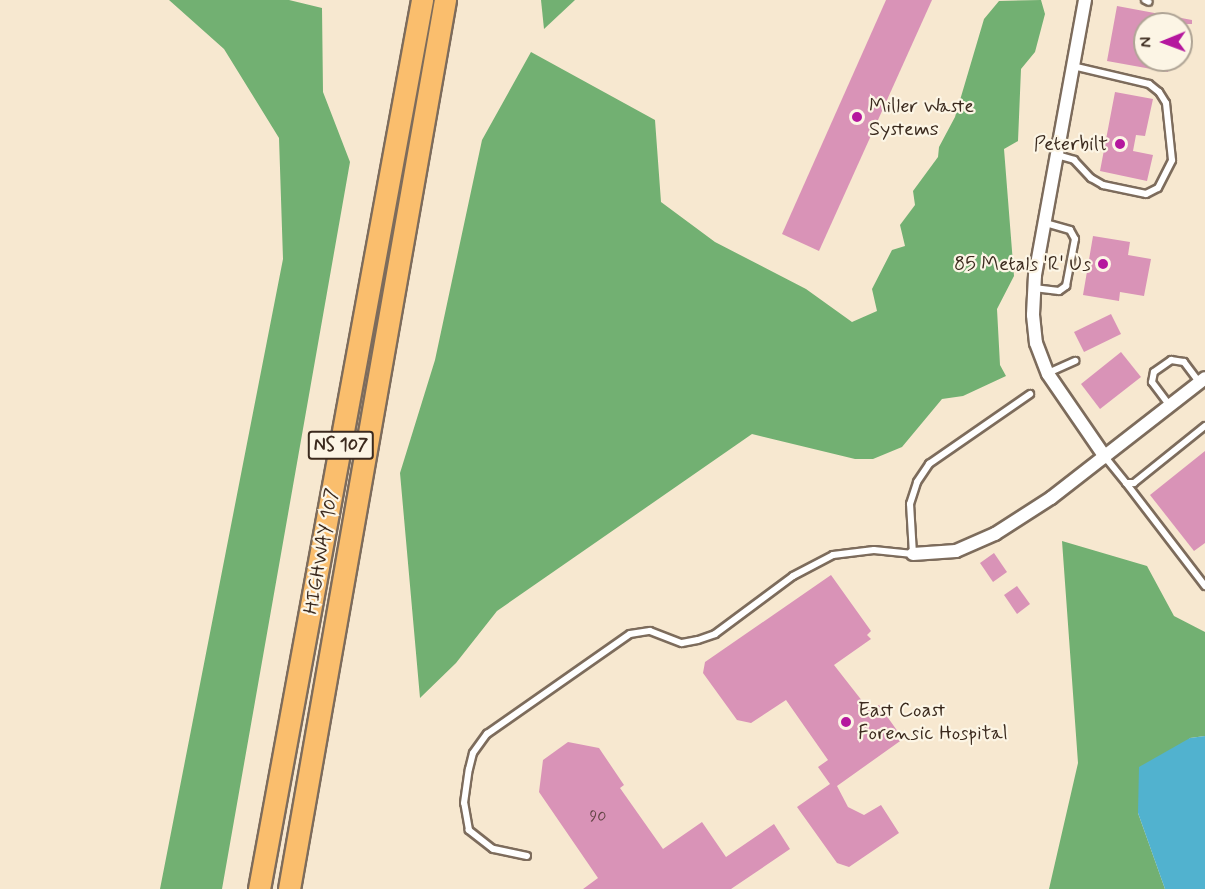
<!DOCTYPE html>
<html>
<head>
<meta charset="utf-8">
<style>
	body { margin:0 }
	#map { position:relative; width:1205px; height:889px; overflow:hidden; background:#f7e8d0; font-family:Mynerve,sans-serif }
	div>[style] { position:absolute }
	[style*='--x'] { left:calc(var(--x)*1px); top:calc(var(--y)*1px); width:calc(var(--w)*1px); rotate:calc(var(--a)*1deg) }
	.forest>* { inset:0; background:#72b072 }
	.water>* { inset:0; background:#51b2cf }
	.building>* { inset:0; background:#d993b7 }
	.roads { filter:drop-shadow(2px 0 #7d6c5c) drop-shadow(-2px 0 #7d6c5c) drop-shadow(0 2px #7d6c5c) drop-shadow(0 -2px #7d6c5c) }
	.lane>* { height:6px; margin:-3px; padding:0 3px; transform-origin:3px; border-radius:3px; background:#fff }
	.street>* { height:12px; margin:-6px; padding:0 6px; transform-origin:6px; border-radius:6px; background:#fff }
	.highway>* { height:21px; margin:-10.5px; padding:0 10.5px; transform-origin:10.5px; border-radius:10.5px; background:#fabe6d }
	.dots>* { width:16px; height:16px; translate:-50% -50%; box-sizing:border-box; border:3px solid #fcf5e5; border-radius:50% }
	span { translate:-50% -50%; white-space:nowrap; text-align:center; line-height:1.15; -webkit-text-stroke:4.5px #fcf5e5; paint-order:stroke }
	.number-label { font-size:16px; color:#624444 }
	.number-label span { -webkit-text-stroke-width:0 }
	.shield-label span { padding:2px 4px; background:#fcf5e5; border:2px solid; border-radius:4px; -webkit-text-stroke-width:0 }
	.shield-label { font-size:18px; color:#3b2a1e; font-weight:700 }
	.poi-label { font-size:20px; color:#3b2a1e }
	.left { translate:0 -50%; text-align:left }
	.right { translate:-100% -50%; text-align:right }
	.street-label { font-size:20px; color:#3b2a1e }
	.north { position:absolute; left:1133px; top:12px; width:60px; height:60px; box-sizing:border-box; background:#fcf5e5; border:2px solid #afa495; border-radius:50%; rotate:269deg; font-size:16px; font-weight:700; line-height:24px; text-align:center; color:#3b2a1e }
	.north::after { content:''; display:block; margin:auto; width:21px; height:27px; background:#b5179e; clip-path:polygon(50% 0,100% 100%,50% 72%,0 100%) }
</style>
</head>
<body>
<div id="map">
	<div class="forest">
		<div style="clip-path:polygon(169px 0,289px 0,322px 8px,323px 92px,350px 162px,222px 889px,160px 889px,283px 259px,279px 138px,224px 49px)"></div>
		<div style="clip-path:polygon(541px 0,575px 0,544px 29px)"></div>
		<div style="clip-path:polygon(1041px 0,1045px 14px,1035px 52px,1021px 69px,1018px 141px,1004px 149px,1014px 276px,997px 309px,1000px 365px,1006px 376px,963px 396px,942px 399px,902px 447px,873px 459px,855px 459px,752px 434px,497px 611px,456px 663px,420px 698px,400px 473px,435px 360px,482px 140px,531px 52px,655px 120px,661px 202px,715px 242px,806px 289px,852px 322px,877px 311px,872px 289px,892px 250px,905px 246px,900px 225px,915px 205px,913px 191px,938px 157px,939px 147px,955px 117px,984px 19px,999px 1px)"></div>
		<div style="clip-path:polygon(1062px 541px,1147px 566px,1174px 616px,1205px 632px,1205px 736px,1190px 738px,1138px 813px,1165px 889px,1049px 889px,1078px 763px)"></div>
	</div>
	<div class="water">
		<div style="clip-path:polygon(1205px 736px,1205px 889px,1165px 889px,1138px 813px,1139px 767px,1190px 738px)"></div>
	</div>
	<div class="building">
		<div style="clip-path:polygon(886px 0,932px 0,819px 251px,782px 234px)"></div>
		<div style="clip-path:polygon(1117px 6px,1192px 20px,1192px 24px,1145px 24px,1145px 60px,1170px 60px,1168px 72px,1107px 61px)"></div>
		<div style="clip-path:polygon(1115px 92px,1153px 99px,1145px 136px,1136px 135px,1133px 151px,1153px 155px,1147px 181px,1100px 171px)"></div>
		<div style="clip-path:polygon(1093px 236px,1130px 242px,1128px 255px,1151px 259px,1144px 296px,1120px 292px,1119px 301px,1083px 295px)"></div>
		<div style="clip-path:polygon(1111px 314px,1121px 334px,1084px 352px,1074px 332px)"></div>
		<div style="clip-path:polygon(1121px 352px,1141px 377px,1100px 409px,1081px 384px)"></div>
		<div style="clip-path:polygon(1205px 451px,1205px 543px,1194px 551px,1150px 495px)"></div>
		<div style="clip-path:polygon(994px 553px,1007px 572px,993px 582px,980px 563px)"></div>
		<div style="clip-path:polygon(831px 575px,871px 631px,867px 635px,871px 639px,834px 665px,870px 711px,879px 705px,903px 739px,837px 786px,848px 807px,864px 815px,881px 805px,899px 833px,849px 867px,837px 863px,797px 807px,830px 784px,818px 767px,828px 760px,786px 700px,751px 723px,737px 720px,703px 673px,705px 662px)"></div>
		<div style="clip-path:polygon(1017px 586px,1030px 604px,1017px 614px,1004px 595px)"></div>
		<div style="clip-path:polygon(568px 742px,599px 748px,624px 785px,620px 788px,663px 849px,702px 822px,726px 857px,774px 824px,790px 849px,731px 889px,583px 889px,598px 878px,539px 792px,543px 760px)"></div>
	</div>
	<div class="roads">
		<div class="lane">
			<div style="--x:1145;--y:0;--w:4;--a:27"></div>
			<div style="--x:1057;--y:155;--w:18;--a:16"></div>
			<div style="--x:1074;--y:160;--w:25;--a:47"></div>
			<div style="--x:1091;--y:178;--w:14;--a:30"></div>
			<div style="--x:1103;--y:185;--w:44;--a:11.8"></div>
			<div style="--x:1146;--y:194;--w:13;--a:-27"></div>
			<div style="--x:1158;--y:188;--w:31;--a:-63"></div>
			<div style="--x:1172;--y:160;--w:57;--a:-96"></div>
			<div style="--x:1166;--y:103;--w:13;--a:-122"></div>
			<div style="--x:1159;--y:92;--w:13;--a:-141"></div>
			<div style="--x:1149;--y:84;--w:78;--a:-166.7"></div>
			<div style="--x:1034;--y:288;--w:25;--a:7"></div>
			<div style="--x:1059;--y:291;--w:9;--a:-36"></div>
			<div style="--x:1066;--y:286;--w:48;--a:-79.2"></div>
			<div style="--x:1075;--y:239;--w:10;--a:-119"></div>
			<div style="--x:1070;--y:230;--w:26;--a:-164"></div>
			<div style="--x:1048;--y:373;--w:30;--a:-24"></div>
			<div style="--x:1170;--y:406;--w:30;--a:-127"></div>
			<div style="--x:1152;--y:382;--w:10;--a:-79"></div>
			<div style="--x:1154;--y:372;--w:21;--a:-35"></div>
			<div style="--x:1171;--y:360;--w:13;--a:9"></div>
			<div style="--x:1184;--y:362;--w:25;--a:53"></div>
			<div style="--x:1105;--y:457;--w:33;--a:51"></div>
			<div style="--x:1126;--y:483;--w:8;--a:0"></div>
			<div style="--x:1134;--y:483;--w:91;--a:-38.8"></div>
			<div style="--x:1126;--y:483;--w:130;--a:52.5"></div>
			<div style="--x:527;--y:856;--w:35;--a:-168"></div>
			<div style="--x:493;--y:849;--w:31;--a:-142"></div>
			<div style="--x:469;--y:830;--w:27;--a:-100"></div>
			<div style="--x:464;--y:803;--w:34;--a:-82"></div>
			<div style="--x:469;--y:769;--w:16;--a:-76"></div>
			<div style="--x:473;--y:753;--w:24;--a:-54"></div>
			<div style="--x:487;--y:734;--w:174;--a:-35"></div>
			<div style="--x:630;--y:634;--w:20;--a:-9"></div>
			<div style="--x:650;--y:631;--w:34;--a:21"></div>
			<div style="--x:682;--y:643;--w:16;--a:-11"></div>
			<div style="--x:698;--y:640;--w:18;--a:-19"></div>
			<div style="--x:715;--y:634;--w:97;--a:-36.6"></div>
			<div style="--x:793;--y:576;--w:45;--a:-27.7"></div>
			<div style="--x:833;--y:555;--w:41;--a:-7"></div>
			<div style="--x:874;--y:550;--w:39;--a:6"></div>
			<div style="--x:913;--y:554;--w:50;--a:-93.4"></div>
			<div style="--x:910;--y:504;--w:23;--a:-72"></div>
			<div style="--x:917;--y:482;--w:22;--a:-56"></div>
			<div style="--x:929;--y:464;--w:123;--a:-34.7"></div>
		</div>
		<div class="street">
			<div style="--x:1085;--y:0;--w:280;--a:100.3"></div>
			<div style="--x:1035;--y:275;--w:40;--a:92.9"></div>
			<div style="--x:1033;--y:315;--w:28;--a:84"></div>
			<div style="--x:1036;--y:343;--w:33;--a:69"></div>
			<div style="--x:1048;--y:374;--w:101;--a:55.5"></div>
			<div style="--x:913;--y:554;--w:43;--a:-4"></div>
			<div style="--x:956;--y:551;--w:43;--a:-23.6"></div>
			<div style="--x:995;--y:534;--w:67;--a:-32.7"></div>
			<div style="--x:1051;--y:498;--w:195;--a:-37.9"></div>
		</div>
		<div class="highway">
			<div style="--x:259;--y:889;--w:904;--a:-79.61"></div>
			<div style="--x:289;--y:889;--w:903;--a:-80.05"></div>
		</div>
	</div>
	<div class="dots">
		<div style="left:857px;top:117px;background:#b5179e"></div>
		<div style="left:1120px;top:144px;background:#b5179e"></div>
		<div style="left:1103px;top:264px;background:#b5179e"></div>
		<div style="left:846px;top:722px;background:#b5179e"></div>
	</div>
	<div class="number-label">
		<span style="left:598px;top:817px">90</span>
	</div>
	<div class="shield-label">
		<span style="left:341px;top:445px">NS 107</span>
	</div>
	<div class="poi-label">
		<span class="left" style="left:869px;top:118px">Miller Waste<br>Systems</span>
		<span class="right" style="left:1108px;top:144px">Peterbilt</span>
		<span class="right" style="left:1091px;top:264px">85 Metals 'R' Us</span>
		<span class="left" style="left:858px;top:722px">East Coast<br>Forensic Hospital</span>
	</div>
	<div class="street-label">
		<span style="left:322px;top:551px;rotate:-80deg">HIGHWAY 107</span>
	</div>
	<div class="north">N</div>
</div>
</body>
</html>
